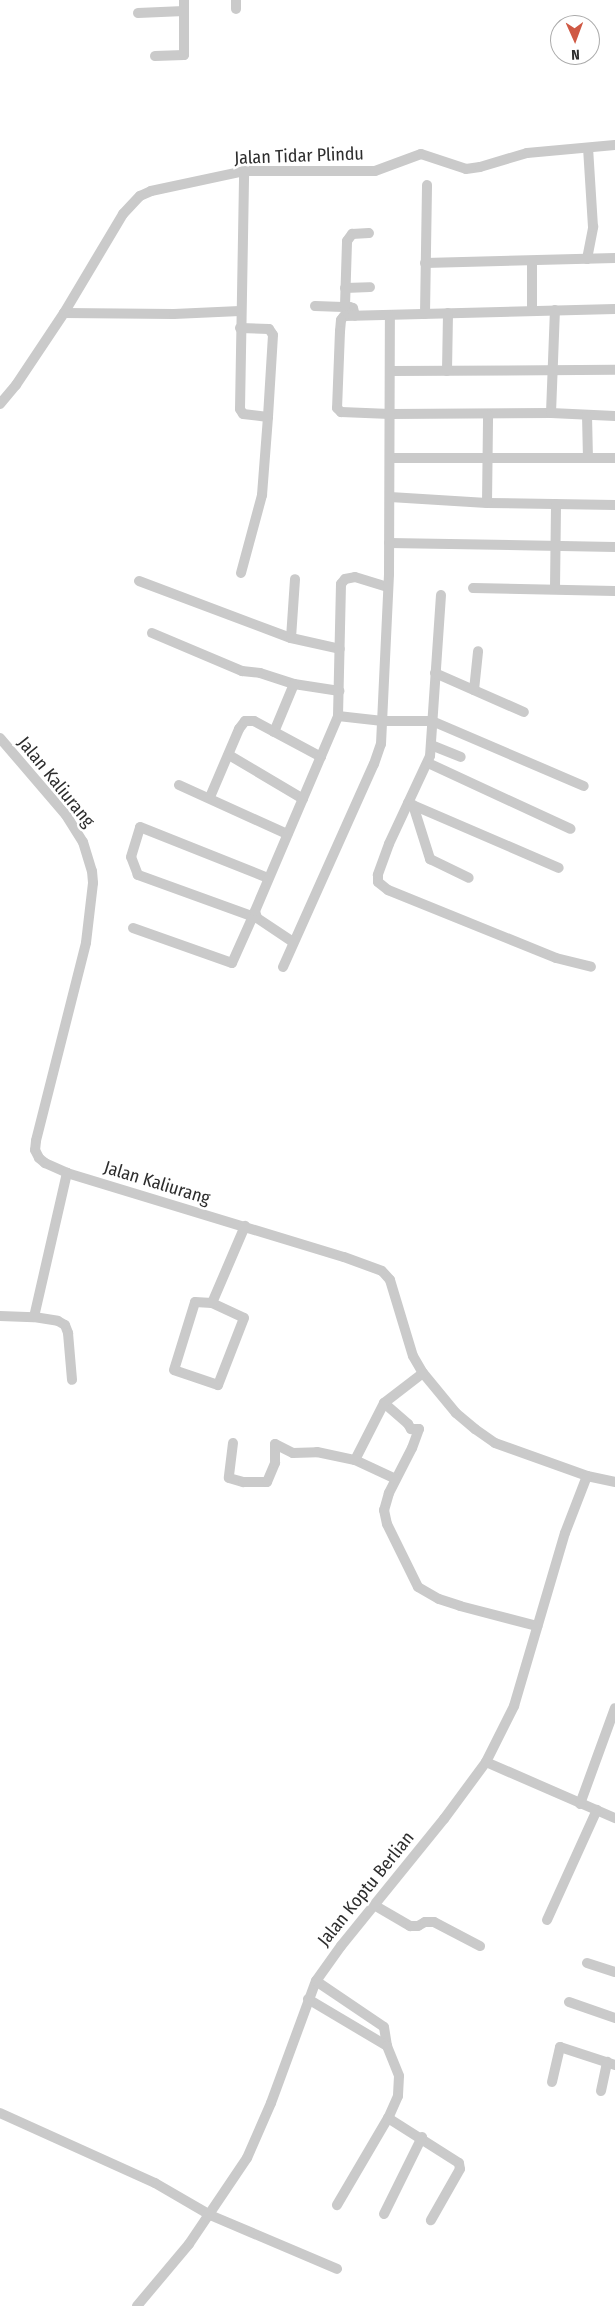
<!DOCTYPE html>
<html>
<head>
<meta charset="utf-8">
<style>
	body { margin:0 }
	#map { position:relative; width:615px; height:2306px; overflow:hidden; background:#fff; font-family:"Fira Sans Condensed",sans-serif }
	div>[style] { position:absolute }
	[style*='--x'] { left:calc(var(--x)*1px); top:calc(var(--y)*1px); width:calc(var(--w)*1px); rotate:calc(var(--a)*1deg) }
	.minor>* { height:10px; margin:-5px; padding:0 5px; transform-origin:5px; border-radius:5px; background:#cacaca }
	span { translate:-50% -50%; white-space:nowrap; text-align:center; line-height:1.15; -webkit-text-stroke:5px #fff; paint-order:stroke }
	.street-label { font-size:18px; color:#2d2d2d }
	.north { position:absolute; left:550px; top:15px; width:50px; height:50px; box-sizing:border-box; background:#fff; border:1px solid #ababab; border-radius:50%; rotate:178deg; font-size:14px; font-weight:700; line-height:20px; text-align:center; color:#2d2d2d }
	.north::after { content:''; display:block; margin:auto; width:18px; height:22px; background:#cf5944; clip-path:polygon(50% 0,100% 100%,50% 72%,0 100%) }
</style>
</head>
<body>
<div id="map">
	<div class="minor">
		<div style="--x:236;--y:0;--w:9;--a:90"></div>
		<div style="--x:138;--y:13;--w:46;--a:-2.5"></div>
		<div style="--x:155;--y:56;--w:29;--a:-2"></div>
		<div style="--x:184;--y:55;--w:55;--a:-90"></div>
		<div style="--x:587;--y:259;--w:33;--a:-79"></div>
		<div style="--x:593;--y:227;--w:79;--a:-93.6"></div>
		<div style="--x:532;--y:261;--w:50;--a:90"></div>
		<div style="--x:425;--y:263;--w:190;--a:-1.5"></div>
		<div style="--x:345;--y:288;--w:25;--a:-2"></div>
		<div style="--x:315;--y:306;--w:35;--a:2"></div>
		<div style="--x:350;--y:307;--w:3;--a:18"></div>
		<div style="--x:353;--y:308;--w:8;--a:76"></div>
		<div style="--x:345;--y:306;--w:65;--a:-88.2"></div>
		<div style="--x:347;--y:241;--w:9;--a:-54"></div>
		<div style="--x:352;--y:234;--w:17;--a:-3"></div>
		<div style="--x:615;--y:309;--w:271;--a:178.5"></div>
		<div style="--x:344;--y:316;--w:5;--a:127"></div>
		<div style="--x:341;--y:320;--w:11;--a:95"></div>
		<div style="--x:340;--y:331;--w:77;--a:92.2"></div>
		<div style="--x:337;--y:408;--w:6;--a:45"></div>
		<div style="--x:341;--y:412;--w:49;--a:2.3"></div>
		<div style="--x:390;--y:414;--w:161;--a:-0.4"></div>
		<div style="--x:551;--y:413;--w:64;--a:2.7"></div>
		<div style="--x:64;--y:313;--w:110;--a:0.5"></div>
		<div style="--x:174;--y:314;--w:66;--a:-2.6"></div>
		<div style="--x:425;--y:314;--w:129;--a:-89.1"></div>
		<div style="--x:240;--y:328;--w:29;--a:2"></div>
		<div style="--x:269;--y:329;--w:7;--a:56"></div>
		<div style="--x:273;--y:335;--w:82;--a:93.5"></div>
		<div style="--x:391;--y:371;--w:224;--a:-0.3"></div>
		<div style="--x:447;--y:371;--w:58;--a:-89"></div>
		<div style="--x:0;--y:404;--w:25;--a:-50"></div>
		<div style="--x:16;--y:385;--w:87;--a:-56.3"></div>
		<div style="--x:64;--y:313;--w:115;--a:-59.2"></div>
		<div style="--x:123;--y:214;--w:25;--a:-47"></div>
		<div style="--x:140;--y:196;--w:12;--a:-24"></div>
		<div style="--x:151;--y:191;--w:95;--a:-12.1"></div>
		<div style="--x:244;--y:171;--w:131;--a:0"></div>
		<div style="--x:375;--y:171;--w:49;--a:-20.3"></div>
		<div style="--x:421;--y:154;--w:47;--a:18.4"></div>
		<div style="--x:466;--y:169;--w:14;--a:-8"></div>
		<div style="--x:480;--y:167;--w:49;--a:-16.6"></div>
		<div style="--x:527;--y:153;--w:88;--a:-5.2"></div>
		<div style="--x:551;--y:413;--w:103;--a:-87.8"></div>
		<div style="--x:587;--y:415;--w:43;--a:88.7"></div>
		<div style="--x:390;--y:458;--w:225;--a:0"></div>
		<div style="--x:390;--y:497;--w:97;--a:3.5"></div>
		<div style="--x:487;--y:503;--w:128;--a:0.9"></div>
		<div style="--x:487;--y:503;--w:88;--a:-89.3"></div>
		<div style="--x:389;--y:543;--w:226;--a:1"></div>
		<div style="--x:241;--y:573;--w:81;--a:-74.9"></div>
		<div style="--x:262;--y:495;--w:78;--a:-85.6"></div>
		<div style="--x:268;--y:417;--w:25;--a:-173"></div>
		<div style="--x:243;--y:414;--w:6;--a:-121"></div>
		<div style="--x:240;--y:409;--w:238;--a:-89"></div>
		<div style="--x:139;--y:581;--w:162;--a:20.6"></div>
		<div style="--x:291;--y:638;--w:50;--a:12.7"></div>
		<div style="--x:473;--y:588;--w:142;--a:1.2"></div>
		<div style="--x:555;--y:588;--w:84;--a:-89.3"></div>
		<div style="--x:441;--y:595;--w:161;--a:93.9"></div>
		<div style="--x:430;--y:756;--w:97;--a:115"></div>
		<div style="--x:389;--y:844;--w:33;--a:110"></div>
		<div style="--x:378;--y:875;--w:7;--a:90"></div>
		<div style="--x:378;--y:882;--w:13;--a:39"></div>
		<div style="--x:388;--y:890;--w:181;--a:22"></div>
		<div style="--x:556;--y:958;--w:36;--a:14"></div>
		<div style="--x:152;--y:633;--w:98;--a:22.9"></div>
		<div style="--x:242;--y:671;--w:18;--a:6"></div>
		<div style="--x:260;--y:673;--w:36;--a:18"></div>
		<div style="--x:294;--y:684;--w:46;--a:8.8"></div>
		<div style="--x:291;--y:638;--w:59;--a:-86.1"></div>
		<div style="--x:435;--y:673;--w:97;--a:23.7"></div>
		<div style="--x:474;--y:690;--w:39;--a:-84"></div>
		<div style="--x:338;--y:716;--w:45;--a:6.3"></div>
		<div style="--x:383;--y:721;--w:49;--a:0"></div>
		<div style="--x:432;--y:721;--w:165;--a:23.2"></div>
		<div style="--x:274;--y:732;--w:52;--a:-67.4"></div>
		<div style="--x:0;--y:738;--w:101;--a:49.4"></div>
		<div style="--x:66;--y:815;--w:32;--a:58"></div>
		<div style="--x:83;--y:842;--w:30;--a:73"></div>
		<div style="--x:92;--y:871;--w:12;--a:85"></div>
		<div style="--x:93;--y:883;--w:60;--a:96.7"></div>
		<div style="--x:86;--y:943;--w:204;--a:104.2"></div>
		<div style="--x:36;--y:1141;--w:9;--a:96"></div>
		<div style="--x:35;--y:1150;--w:9;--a:63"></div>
		<div style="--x:39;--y:1158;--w:8;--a:40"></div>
		<div style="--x:45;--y:1163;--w:24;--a:24"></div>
		<div style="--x:67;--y:1173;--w:289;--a:16.9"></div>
		<div style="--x:344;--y:1257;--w:40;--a:20.2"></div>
		<div style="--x:382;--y:1271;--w:12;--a:48"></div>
		<div style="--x:390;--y:1280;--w:79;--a:73.2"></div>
		<div style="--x:413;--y:1356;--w:20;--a:60"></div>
		<div style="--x:423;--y:1373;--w:52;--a:50.5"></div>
		<div style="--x:456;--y:1413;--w:25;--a:40"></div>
		<div style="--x:475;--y:1429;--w:24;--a:35"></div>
		<div style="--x:495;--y:1443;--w:98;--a:19.7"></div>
		<div style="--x:587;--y:1476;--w:29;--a:12"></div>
		<div style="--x:431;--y:745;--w:32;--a:22"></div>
		<div style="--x:229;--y:755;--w:86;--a:30.7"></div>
		<div style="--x:428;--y:763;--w:157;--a:24.8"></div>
		<div style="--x:179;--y:785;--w:119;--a:24.4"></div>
		<div style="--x:210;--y:797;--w:74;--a:-66.9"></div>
		<div style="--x:239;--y:729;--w:10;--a:-53"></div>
		<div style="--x:245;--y:721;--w:9;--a:0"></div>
		<div style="--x:254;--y:721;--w:76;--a:28.2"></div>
		<div style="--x:408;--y:803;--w:164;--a:23.3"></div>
		<div style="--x:413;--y:805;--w:57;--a:72.5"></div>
		<div style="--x:430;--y:859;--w:43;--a:26"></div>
		<div style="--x:257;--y:918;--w:127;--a:-160.1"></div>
		<div style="--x:138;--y:875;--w:19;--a:-111"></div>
		<div style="--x:131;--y:857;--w:31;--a:-73"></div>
		<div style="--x:140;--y:827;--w:138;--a:21.7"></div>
		<div style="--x:133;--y:928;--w:105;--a:19.5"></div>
		<div style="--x:232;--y:963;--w:51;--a:-65.9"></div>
		<div style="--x:293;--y:942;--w:43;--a:-146.3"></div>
		<div style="--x:257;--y:918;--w:7;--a:-106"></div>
		<div style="--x:255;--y:911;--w:212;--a:-66.9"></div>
		<div style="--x:338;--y:716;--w:132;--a:-88.7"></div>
		<div style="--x:341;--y:584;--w:6;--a:-51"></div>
		<div style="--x:345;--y:579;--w:10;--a:-11"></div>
		<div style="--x:355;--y:577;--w:34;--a:17"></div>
		<div style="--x:283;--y:967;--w:222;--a:-65.9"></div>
		<div style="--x:374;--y:764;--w:21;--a:-71"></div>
		<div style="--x:381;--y:744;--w:170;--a:-87.3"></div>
		<div style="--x:389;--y:574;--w:259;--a:-89.8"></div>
		<div style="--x:212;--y:1303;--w:35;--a:25"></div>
		<div style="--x:244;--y:1318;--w:72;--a:111.2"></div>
		<div style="--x:218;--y:1385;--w:46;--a:-161.2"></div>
		<div style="--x:174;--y:1370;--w:71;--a:-72.8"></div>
		<div style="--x:195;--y:1302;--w:17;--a:3"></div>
		<div style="--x:212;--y:1303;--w:84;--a:-66.8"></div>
		<div style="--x:0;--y:1316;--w:34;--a:2"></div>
		<div style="--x:34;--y:1317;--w:24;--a:9"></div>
		<div style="--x:58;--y:1321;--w:8;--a:30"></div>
		<div style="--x:65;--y:1325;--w:9;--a:69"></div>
		<div style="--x:68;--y:1333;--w:47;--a:85.1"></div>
		<div style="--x:34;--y:1317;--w:148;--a:-77.1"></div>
		<div style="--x:384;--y:1403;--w:32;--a:41"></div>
		<div style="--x:408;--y:1424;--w:6;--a:59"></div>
		<div style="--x:411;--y:1429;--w:8;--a:0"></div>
		<div style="--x:419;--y:1429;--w:20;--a:110"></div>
		<div style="--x:412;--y:1448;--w:51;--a:117.1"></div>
		<div style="--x:389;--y:1493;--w:18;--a:106"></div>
		<div style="--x:384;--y:1510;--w:14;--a:78"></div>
		<div style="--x:387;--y:1524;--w:70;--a:63.8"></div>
		<div style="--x:418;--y:1587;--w:24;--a:30"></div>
		<div style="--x:439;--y:1599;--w:22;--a:18"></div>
		<div style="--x:460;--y:1606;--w:80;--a:14.6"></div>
		<div style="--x:233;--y:1443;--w:35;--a:97"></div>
		<div style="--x:229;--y:1478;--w:15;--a:16"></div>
		<div style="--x:243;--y:1482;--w:24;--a:0"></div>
		<div style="--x:267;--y:1482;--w:21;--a:-67"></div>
		<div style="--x:275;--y:1463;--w:19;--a:-90"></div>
		<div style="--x:275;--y:1444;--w:20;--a:27"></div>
		<div style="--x:293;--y:1453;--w:24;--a:-2"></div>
		<div style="--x:317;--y:1452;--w:39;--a:12"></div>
		<div style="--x:355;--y:1460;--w:45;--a:24.9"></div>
		<div style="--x:355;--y:1460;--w:64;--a:-63"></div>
		<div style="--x:384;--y:1403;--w:49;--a:-37.6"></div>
		<div style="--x:486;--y:1762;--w:141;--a:23.5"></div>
		<div style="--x:580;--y:1804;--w:102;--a:-70"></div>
		<div style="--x:374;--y:1905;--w:42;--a:30.3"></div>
		<div style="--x:410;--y:1926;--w:8;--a:0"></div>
		<div style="--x:418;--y:1926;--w:8;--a:-30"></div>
		<div style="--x:425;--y:1922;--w:9;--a:0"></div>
		<div style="--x:434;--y:1922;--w:52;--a:27.6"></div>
		<div style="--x:547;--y:1920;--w:121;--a:-65.6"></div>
		<div style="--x:587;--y:1963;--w:29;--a:18"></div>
		<div style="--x:316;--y:1981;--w:82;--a:34.1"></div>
		<div style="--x:384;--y:2027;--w:19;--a:81"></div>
		<div style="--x:308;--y:1999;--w:92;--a:30.7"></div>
		<div style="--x:387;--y:2046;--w:32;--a:68"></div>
		<div style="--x:399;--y:2076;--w:20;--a:93"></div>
		<div style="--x:398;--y:2096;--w:24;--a:114"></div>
		<div style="--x:388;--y:2118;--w:101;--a:120.4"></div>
		<div style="--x:569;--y:2002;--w:49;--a:19.2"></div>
		<div style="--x:552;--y:2082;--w:36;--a:-77"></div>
		<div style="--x:560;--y:2047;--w:58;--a:18.1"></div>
		<div style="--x:601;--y:2091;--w:30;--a:-78"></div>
		<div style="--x:0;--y:2113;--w:170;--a:24.3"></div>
		<div style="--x:155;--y:2183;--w:64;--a:30.2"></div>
		<div style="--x:210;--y:2215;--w:138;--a:23"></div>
		<div style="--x:388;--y:2118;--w:84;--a:32.4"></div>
		<div style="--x:459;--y:2163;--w:6;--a:81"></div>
		<div style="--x:460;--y:2169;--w:59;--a:119.6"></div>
		<div style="--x:384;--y:2214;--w:86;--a:-63.7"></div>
		<div style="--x:137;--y:2306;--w:81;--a:-50"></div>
		<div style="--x:189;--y:2244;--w:104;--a:-56"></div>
		<div style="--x:247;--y:2158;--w:60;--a:-66.4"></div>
		<div style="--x:271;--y:2103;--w:130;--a:-69.8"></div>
		<div style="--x:316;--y:1981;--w:43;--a:-54.5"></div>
		<div style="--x:341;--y:1946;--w:164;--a:-51"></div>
		<div style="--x:444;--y:1819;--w:71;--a:-53.6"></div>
		<div style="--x:486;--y:1762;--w:63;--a:-63.4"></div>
		<div style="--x:514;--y:1706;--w:180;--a:-73.6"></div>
		<div style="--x:565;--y:1533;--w:61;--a:-68.9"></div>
	</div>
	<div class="street-label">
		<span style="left:299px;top:156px;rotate:-2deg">Jalan Tidar Plindu</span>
		<span style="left:56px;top:782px;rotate:51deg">Jalan Kaliurang</span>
		<span style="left:157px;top:1183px;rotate:17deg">Jalan Kaliurang</span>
		<span style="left:366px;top:1889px;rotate:-51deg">Jalan Koptu Berlian</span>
	</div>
	<div class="north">N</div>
</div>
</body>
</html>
